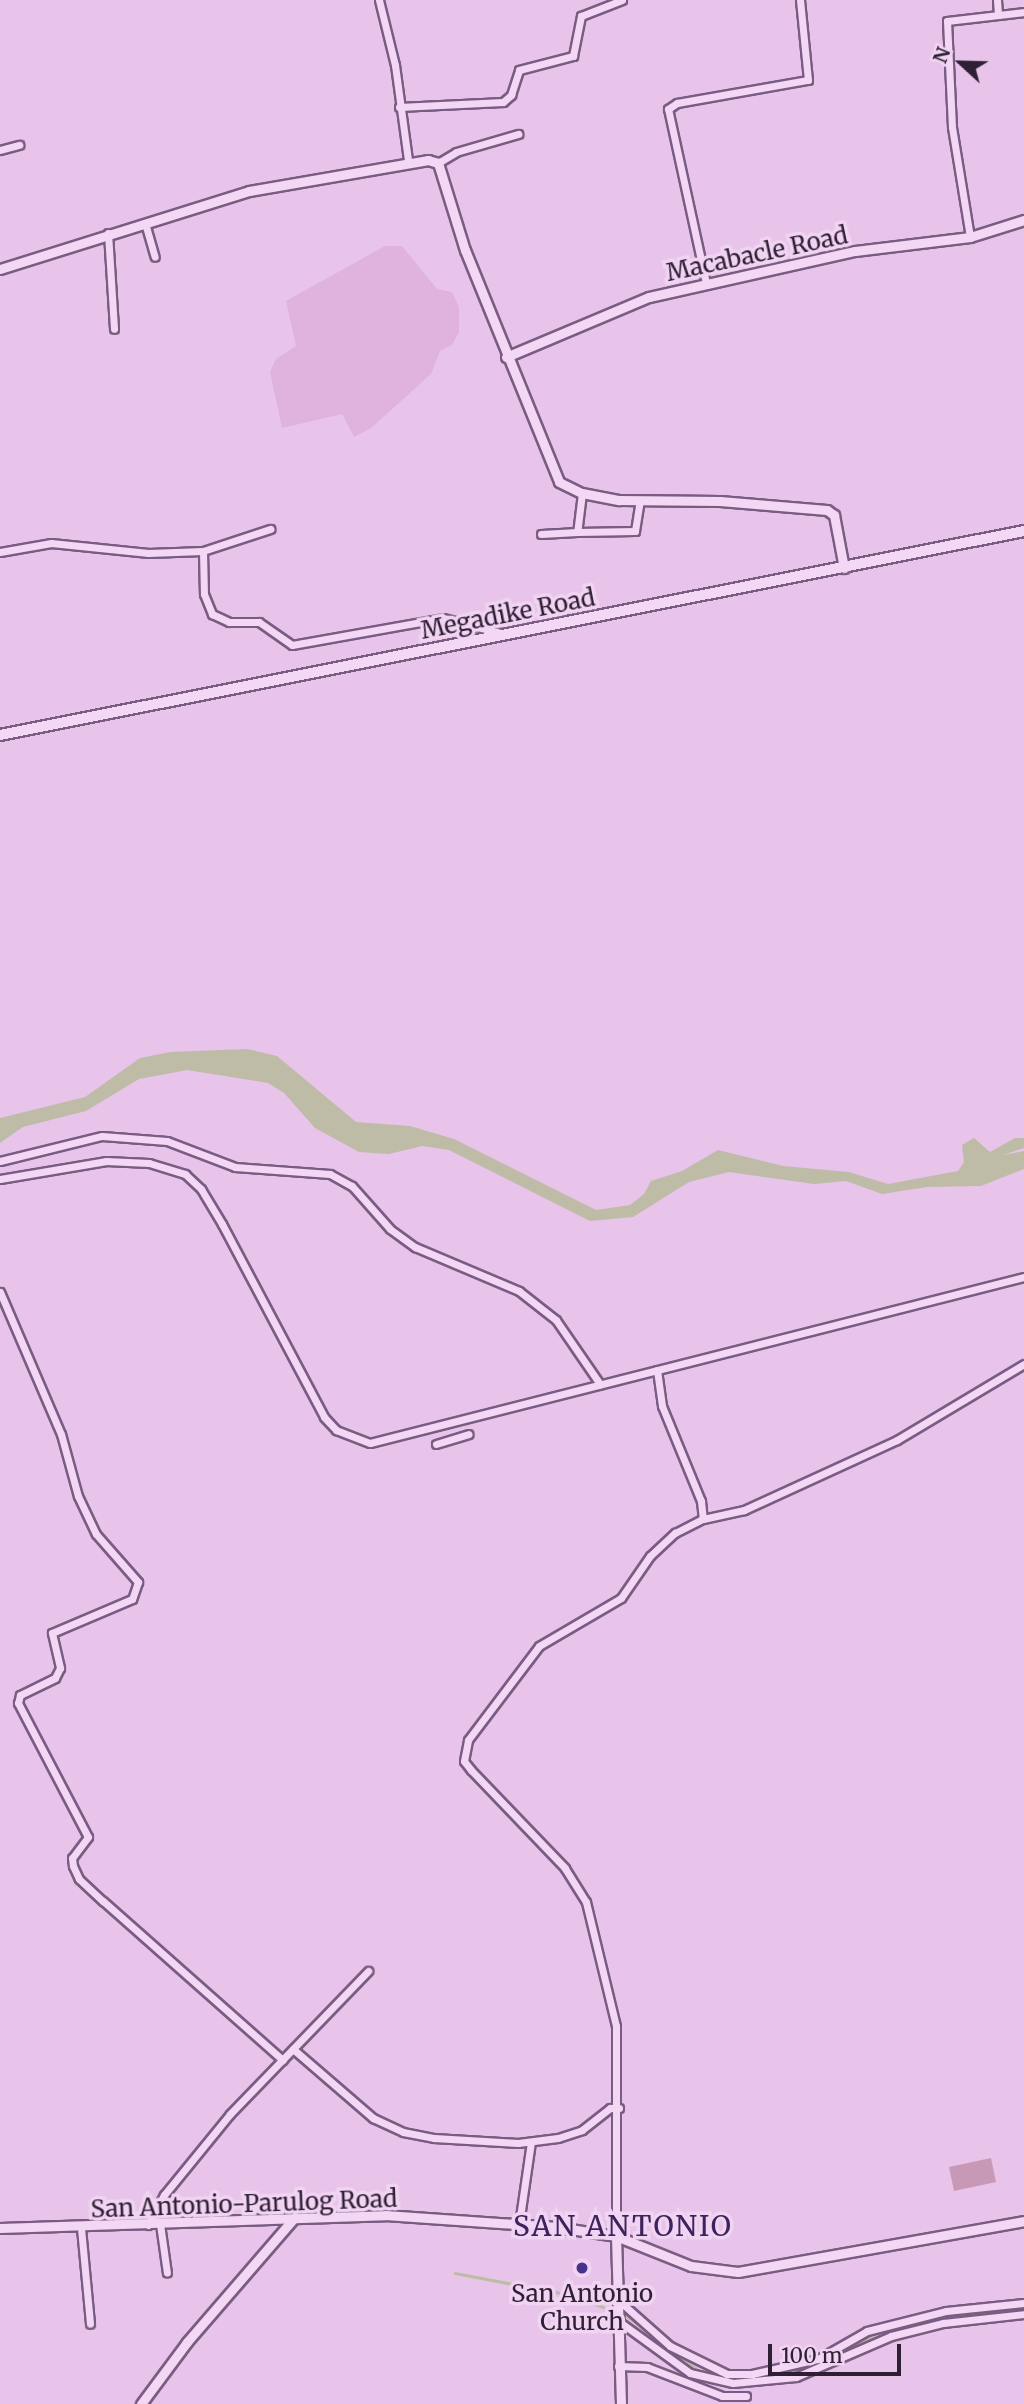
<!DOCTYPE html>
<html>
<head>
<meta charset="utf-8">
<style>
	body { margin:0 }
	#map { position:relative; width:1024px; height:2404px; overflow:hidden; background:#e8c4ea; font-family:Merriweather,serif }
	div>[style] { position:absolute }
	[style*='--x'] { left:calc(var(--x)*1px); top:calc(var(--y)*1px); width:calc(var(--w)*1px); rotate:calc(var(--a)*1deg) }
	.farmland>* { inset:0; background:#dfb3db }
	.green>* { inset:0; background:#c799b7 }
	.water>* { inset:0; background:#bebca6 }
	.stream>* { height:2.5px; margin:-1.25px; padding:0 1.25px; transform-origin:1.25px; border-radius:1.25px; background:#bebca6 }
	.roads { filter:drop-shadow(2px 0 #7a5c83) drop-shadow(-2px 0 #7a5c83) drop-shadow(0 2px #7a5c83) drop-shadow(0 -2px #7a5c83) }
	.minor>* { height:7px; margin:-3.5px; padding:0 3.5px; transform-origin:3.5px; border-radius:3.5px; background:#f4d7f5 }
	.tertiary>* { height:9px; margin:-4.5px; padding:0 4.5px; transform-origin:4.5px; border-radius:4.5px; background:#f4d7f5 }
	.secondary>* { height:10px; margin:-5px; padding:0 5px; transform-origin:5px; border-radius:5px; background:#f4d7f5 }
	.dots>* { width:19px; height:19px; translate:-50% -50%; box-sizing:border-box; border:4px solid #f1d3f2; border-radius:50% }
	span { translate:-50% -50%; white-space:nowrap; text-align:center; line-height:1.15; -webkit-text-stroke:7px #f1d3f2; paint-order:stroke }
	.street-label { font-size:24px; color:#2e1f34 }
	.poi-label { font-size:24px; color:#2e1f34 }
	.quarter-label { font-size:28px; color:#3d225d; letter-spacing:2px }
	.north { position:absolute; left:926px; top:28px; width:70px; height:70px; -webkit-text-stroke:5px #f1d3f2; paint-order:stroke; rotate:292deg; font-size:19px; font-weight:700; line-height:28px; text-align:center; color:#2e1f34 }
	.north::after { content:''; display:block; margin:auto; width:24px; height:32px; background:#2e1f34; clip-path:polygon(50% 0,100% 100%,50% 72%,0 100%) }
	.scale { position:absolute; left:768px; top:2344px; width:133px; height:32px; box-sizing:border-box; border:4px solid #2e1f34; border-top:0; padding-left:9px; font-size:21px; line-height:24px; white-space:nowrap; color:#2e1f34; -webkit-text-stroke:5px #f1d3f2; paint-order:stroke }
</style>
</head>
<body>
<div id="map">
	<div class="farmland">
		<div style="clip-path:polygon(385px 246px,402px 246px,437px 289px,452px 292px,459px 307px,459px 332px,452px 345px,440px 351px,431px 374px,371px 428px,354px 437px,342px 414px,282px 428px,270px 372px,276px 359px,296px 346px,286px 301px)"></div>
	</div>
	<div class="green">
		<div style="clip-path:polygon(991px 2158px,996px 2182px,954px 2191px,949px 2167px)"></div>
	</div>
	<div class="water">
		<div style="clip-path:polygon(247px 1049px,277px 1056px,356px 1122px,410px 1126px,454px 1139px,596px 1210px,630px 1205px,644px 1194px,651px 1181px,682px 1171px,718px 1150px,783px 1166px,849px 1172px,888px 1184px,958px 1171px,964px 1162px,962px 1145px,974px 1138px,990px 1152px,1015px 1138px,1024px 1138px,1024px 1148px,1003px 1155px,1024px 1151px,1024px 1169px,981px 1186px,927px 1187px,882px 1194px,846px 1181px,814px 1184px,729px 1172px,689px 1182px,633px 1217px,590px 1221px,449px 1150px,422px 1146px,389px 1154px,359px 1152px,315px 1128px,284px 1093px,268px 1083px,187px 1070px,139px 1079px,86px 1111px,23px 1127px,0 1143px,0 1118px,85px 1097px,140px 1058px,170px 1052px)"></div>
	</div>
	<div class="stream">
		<div style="--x:455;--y:2273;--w:113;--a:10.7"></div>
		<div style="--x:566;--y:2294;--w:42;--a:19.3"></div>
		<div style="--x:623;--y:2313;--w:98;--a:37.1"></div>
		<div style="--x:846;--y:2352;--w:26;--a:-31"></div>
		<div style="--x:868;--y:2339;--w:74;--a:-16.5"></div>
		<div style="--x:939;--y:2318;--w:85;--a:-5.4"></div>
		<div style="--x:773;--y:2376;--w:42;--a:-13.7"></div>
		<div style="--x:724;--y:2378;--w:25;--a:0"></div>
	</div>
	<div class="roads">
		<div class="minor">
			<div style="--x:379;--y:0;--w:67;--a:76.2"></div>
			<div style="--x:395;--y:65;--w:96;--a:82.2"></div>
			<div style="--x:997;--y:0;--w:15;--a:86"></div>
			<div style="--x:399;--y:107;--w:104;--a:-2.8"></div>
			<div style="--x:503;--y:102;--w:11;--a:-41"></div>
			<div style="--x:511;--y:95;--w:26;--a:-72"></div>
			<div style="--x:519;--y:70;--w:56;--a:-14.5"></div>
			<div style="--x:573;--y:56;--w:41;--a:-78.7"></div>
			<div style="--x:581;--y:16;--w:44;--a:-21.3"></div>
			<div style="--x:0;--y:150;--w:20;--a:-15"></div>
			<div style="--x:438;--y:163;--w:21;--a:-31"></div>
			<div style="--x:456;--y:152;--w:65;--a:-16.2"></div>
			<div style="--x:145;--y:223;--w:35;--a:74"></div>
			<div style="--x:108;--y:233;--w:96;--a:86.4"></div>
			<div style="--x:970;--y:237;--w:111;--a:-99.3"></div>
			<div style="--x:952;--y:127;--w:106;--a:-92.7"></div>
			<div style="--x:947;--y:21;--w:78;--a:-6.7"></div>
			<div style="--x:706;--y:283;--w:178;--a:-102.3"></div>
			<div style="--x:668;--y:109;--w:11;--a:-34"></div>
			<div style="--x:677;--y:103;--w:133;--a:-10"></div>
			<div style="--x:808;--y:80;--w:80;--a:-95.7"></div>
			<div style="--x:582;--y:493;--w:39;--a:97"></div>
			<div style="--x:577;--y:532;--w:58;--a:-1"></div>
			<div style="--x:635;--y:531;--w:30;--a:-81"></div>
			<div style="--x:541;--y:534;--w:36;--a:-3"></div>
			<div style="--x:203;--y:551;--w:43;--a:88.7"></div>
			<div style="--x:204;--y:594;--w:22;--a:68"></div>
			<div style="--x:212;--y:614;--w:19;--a:25"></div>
			<div style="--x:229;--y:622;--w:30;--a:0"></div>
			<div style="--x:259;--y:622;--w:40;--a:34.9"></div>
			<div style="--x:292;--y:645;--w:153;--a:-10.1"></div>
			<div style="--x:443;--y:618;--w:64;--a:14.5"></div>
			<div style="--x:0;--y:552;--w:52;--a:-10"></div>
			<div style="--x:51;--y:543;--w:98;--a:5.9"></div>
			<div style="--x:148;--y:553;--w:55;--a:-2.1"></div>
			<div style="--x:203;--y:551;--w:71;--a:-18.2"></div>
			<div style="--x:0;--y:1161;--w:105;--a:-13.8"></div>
			<div style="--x:102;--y:1136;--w:65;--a:4.4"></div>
			<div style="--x:167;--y:1141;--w:73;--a:20.9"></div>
			<div style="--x:235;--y:1167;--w:95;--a:4.2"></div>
			<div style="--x:330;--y:1174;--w:25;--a:29"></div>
			<div style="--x:352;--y:1186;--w:57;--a:48.5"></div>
			<div style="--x:390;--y:1229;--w:31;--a:36"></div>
			<div style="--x:415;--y:1247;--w:113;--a:22.9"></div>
			<div style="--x:519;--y:1291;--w:47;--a:38.1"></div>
			<div style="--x:556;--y:1320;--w:78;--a:55.5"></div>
			<div style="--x:0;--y:1179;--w:108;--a:-9.6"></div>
			<div style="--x:106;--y:1161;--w:43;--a:2.7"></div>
			<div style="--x:149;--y:1163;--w:38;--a:17"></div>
			<div style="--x:185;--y:1174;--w:22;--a:43"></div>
			<div style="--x:201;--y:1189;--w:41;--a:59"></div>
			<div style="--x:222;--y:1224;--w:218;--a:62.1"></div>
			<div style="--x:324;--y:1417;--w:18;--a:47"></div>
			<div style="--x:336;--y:1430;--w:36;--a:21"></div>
			<div style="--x:370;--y:1443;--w:675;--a:-14.24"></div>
			<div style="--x:0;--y:1292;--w:155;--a:66.8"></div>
			<div style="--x:61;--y:1434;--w:64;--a:74.7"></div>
			<div style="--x:78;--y:1496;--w:42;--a:64.7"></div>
			<div style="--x:96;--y:1534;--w:64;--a:48.8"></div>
			<div style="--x:138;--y:1582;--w:18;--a:109"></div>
			<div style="--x:132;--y:1599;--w:87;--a:157"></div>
			<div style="--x:52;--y:1633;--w:36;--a:77"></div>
			<div style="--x:60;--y:1668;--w:11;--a:117"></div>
			<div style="--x:55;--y:1678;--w:39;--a:154"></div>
			<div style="--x:20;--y:1695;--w:8;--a:104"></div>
			<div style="--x:18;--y:1703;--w:151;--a:62.4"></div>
			<div style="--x:88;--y:1837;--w:26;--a:127"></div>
			<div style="--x:72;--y:1858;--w:8;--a:83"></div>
			<div style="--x:73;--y:1866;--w:14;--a:65"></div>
			<div style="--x:79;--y:1879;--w:33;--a:43"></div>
			<div style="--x:103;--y:1901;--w:240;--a:41.5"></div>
			<div style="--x:657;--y:1370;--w:36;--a:82"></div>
			<div style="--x:662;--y:1406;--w:103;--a:67.7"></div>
			<div style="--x:701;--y:1501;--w:18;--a:84"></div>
			<div style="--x:436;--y:1444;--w:34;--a:-17"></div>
			<div style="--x:293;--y:2049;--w:106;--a:40.8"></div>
			<div style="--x:373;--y:2118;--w:33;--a:25"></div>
			<div style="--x:403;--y:2132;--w:32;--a:11"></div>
			<div style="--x:434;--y:2138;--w:84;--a:3.4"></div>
			<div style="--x:518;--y:2143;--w:40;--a:-7.1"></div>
			<div style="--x:558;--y:2138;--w:25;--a:-18"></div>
			<div style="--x:582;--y:2130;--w:36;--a:-38"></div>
			<div style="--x:610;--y:2108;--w:9;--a:0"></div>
			<div style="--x:160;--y:2224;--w:49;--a:81.9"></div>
			<div style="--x:519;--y:2224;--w:83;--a:-81.7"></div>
			<div style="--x:148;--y:2225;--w:34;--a:-62"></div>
			<div style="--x:164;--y:2195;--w:104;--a:-50.8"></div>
			<div style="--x:230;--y:2114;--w:199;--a:-46"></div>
			<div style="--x:81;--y:2228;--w:96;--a:84.6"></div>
			<div style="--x:616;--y:2236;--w:210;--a:-90"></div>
			<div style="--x:616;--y:2026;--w:128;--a:-103.6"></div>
			<div style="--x:586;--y:1902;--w:40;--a:-122"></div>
			<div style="--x:565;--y:1868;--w:136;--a:-133.8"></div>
			<div style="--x:471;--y:1770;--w:11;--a:-128"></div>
			<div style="--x:464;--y:1761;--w:21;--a:-79"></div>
			<div style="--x:468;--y:1740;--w:118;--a:-52.9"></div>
			<div style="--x:539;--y:1646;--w:95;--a:-30.3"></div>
			<div style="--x:621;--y:1598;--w:51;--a:-55.4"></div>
			<div style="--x:650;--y:1556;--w:34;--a:-43"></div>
			<div style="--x:675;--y:1533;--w:31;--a:-27"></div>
			<div style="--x:703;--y:1519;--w:42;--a:-12.4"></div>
			<div style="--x:744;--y:1510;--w:168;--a:-24.6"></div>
			<div style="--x:897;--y:1440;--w:148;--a:-30.9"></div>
			<div style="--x:617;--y:2299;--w:71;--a:41.6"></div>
			<div style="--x:670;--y:2346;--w:64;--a:26.2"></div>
			<div style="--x:727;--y:2374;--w:25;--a:0"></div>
			<div style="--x:752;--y:2374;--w:68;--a:-12.8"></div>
			<div style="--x:818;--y:2359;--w:56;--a:-29.7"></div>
			<div style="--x:867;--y:2331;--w:81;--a:-14.2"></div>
			<div style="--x:946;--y:2311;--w:78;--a:-5.9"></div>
			<div style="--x:617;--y:2320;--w:90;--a:36"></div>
			<div style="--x:690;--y:2373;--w:44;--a:13.1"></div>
			<div style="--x:733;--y:2383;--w:63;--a:-5.4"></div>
			<div style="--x:796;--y:2377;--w:103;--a:-23.3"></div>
			<div style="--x:891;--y:2336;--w:54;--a:-14"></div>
			<div style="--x:943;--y:2323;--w:81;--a:-6.3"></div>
			<div style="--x:618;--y:2366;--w:29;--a:2"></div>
			<div style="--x:647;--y:2367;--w:80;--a:21.1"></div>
			<div style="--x:722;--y:2396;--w:24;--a:0"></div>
		</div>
		<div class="tertiary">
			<div style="--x:0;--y:269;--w:261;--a:-17.4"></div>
			<div style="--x:249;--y:191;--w:182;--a:-9.8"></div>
			<div style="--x:428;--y:160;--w:10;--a:17"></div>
			<div style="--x:438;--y:163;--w:91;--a:72.8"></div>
			<div style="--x:465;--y:250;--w:250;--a:67.9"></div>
			<div style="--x:559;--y:482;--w:25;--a:26"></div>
			<div style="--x:582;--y:493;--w:38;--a:11"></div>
			<div style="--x:619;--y:500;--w:101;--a:0.6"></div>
			<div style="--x:720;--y:501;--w:107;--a:4.8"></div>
			<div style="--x:827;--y:510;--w:9;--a:36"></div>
			<div style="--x:834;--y:515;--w:54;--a:79.3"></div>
			<div style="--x:506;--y:357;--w:155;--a:-22.8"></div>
			<div style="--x:649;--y:297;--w:211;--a:-12.6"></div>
			<div style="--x:855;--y:251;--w:116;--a:-6.9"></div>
			<div style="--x:970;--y:237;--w:57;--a:-17.5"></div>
			<div style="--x:0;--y:2228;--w:385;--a:-1.9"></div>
			<div style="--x:385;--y:2215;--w:172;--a:4"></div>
			<div style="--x:557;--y:2227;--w:60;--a:8.7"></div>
			<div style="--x:616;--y:2236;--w:81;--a:21.8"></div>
			<div style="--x:691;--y:2266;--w:47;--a:7.3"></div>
			<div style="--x:738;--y:2272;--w:291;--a:-10.1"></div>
			<div style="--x:616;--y:2236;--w:168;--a:88.3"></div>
			<div style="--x:141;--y:2404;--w:77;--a:-53.4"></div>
			<div style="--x:187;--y:2342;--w:165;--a:-49.2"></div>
		</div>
		<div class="secondary">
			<div style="--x:0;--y:735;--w:1044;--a:-11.27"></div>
		</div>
	</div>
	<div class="dots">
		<div style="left:582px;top:2268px;background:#47328d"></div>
	</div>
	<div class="street-label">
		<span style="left:757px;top:254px;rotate:-12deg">Macabacle Road</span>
		<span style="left:508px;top:614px;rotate:-11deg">Megadike Road</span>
		<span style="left:244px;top:2204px;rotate:-2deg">San Antonio-Parulog Road</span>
	</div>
	<div class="poi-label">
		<span style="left:582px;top:2308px">San Antonio<br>Church</span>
	</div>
	<div class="quarter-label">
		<span style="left:623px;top:2226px">SAN ANTONIO</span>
	</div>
	<div class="north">N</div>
	<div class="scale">100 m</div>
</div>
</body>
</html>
